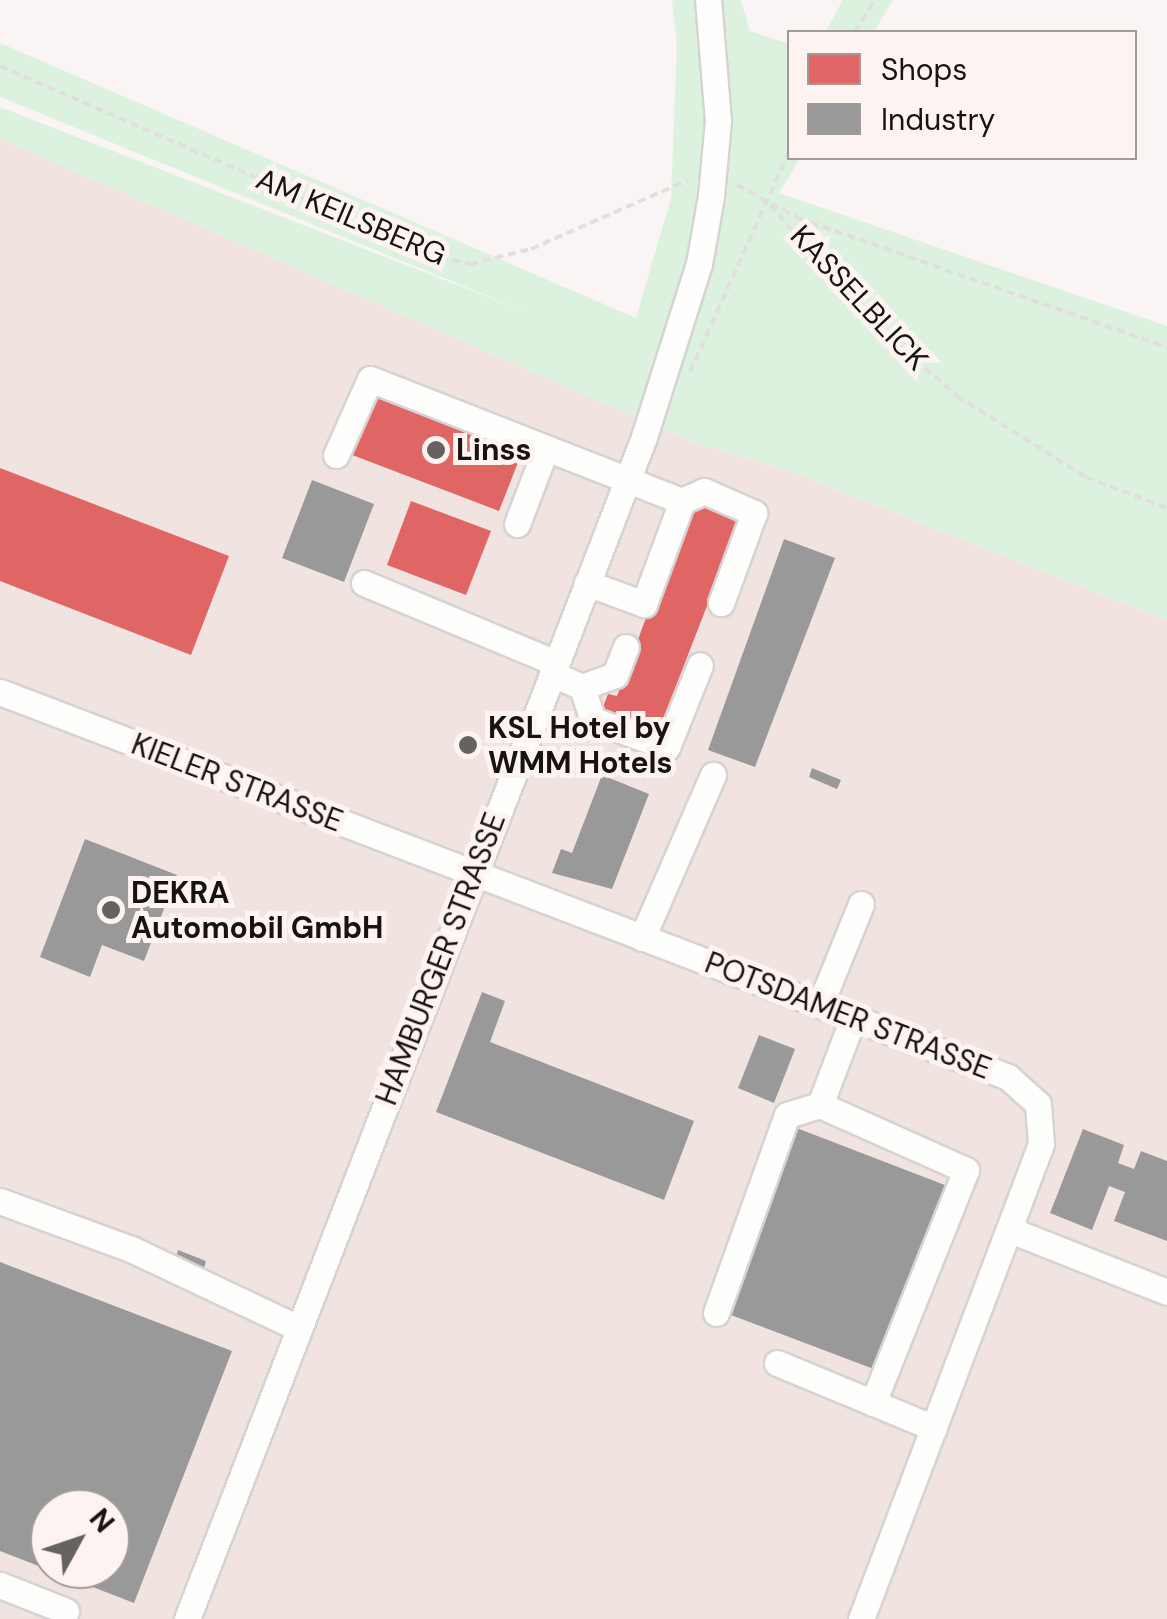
<!DOCTYPE html>
<html>
<head>
<meta charset="utf-8">
<style>
	body { margin:0 }
	#map { position:relative; width:1167px; height:1619px; overflow:hidden; background:#faf5f4; font-family:"DM Sans",sans-serif }
	div>[style] { position:absolute }
	[style*='--x'] { left:calc(var(--x)*1px); top:calc(var(--y)*1px); width:calc(var(--w)*1px); rotate:calc(var(--a)*1deg) }
	.built>* { inset:0; background:#f1e4e0 }
	.green>* { inset:0; background:#ddf1df }
	.shops>* { inset:0; background:#e06666 }
	.industry>* { inset:0; background:#999 }
	.path>* { height:4px; margin-top:-2px; transform-origin:0; background:repeating-linear-gradient(90deg,#e0dfde 0 8px,transparent 0 13px) }
	.roads { filter:drop-shadow(2px 0 #d6d3d2) drop-shadow(-2px 0 #d6d3d2) drop-shadow(0 2px #d6d3d2) drop-shadow(0 -2px #d6d3d2) }
	.minor>* { height:25px; margin:-12.5px; padding:0 12.5px; transform-origin:12.5px; border-radius:12.5px; background:#fefefd }
	.dots>* { width:28px; height:28px; translate:-50% -50%; box-sizing:border-box; border:5px solid #fdf4f1; border-radius:50% }
	span { translate:-50% -50%; white-space:nowrap; text-align:center; line-height:1.15; -webkit-text-stroke:10px #fdf4f1; paint-order:stroke }
	.street-label { font-size:30px; color:#171312 }
	.poi-label { font-size:30px; color:#171312; font-weight:700 }
	.left { translate:0 -50%; text-align:left }
	.legend { position:absolute; left:787px; top:30px; width:350px; height:130px; box-sizing:border-box; background:#fdf4f1; border:2px solid #a19a98; margin:0; padding:12px 18px; list-style:none; font-size:30px; color:#171312 }
	.legend li { display:flex; align-items:center; gap:20px; height:50px }
	.legend b { width:50px; border:2px solid #a19a98 }
	.north { position:absolute; left:30px; top:1489px; width:100px; height:100px; box-sizing:border-box; background:#fdf4f1; border:2px solid #a19a98; border-radius:50%; rotate:50deg; font-size:28px; font-weight:700; line-height:40px; text-align:center; color:#171312 }
	.north::after { content:''; display:block; margin:auto; width:35px; height:45px; background:#666261; clip-path:polygon(50% 0,100% 100%,50% 72%,0 100%) }
</style>
</head>
<body>
<div id="map">
	<div class="built">
		<div style="clip-path:polygon(evenodd,10px 138px,692px 442px,789px 471px,1167px 620px,1167px 1619px,0 1619px,0 139px,10px 138px,50px 1509px,110px 1509px,110px 1569px,50px 1569px,50px 1509px)"></div>
	</div>
	<div class="green">
		<div style="clip-path:polygon(672px 0,741px 0,750px 31px,789px 44px,790px 158px,800px 158px,779px 193px,1167px 326px,1167px 620px,789px 471px,692px 442px,0 139px,0 107px,532px 314px,0 97px,0 43px,636px 318px,671px 198px,677px 43px)"></div>
		<div style="clip-path:polygon(843px 0,893px 0,874px 32px,825px 32px)"></div>
	</div>
	<div class="shops">
		<div style="clip-path:polygon(372px 388px,524px 447px,499px 511px,347px 453px)"></div>
		<div style="clip-path:polygon(0 468px,229px 556px,191px 655px,0 581px)"></div>
		<div style="clip-path:polygon(411px 501px,491px 531px,466px 595px,387px 565px)"></div>
		<div style="clip-path:polygon(703px 503px,741px 518px,657px 735px,601px 712px,608px 694px,617px 696px,688px 505px,701px 510px)"></div>
	</div>
	<div class="industry">
		<div style="clip-path:polygon(312px 480px,374px 504px,344px 582px,282px 558px)"></div>
		<div style="clip-path:polygon(784px 539px,835px 558px,755px 767px,708px 750px)"></div>
		<div style="clip-path:polygon(812px 768px,841px 780px,837px 789px,809px 777px)"></div>
		<div style="clip-path:polygon(602px 775px,649px 794px,612px 889px,552px 873px,561px 849px,572px 853px)"></div>
		<div style="clip-path:polygon(85px 839px,177px 875px,144px 961px,102px 945px,90px 977px,40px 957px)"></div>
		<div style="clip-path:polygon(482px 992px,505px 1001px,490px 1042px,694px 1121px,664px 1200px,436px 1112px)"></div>
		<div style="clip-path:polygon(759px 1035px,795px 1049px,774px 1103px,738px 1088px)"></div>
		<div style="clip-path:polygon(794px 1127px,950px 1187px,879px 1371px,723px 1312px)"></div>
		<div style="clip-path:polygon(1083px 1129px,1124px 1145px,1118px 1163px,1134px 1169px,1141px 1151px,1167px 1161px,1167px 1241px,1114px 1221px,1125px 1192px,1109px 1186px,1092px 1230px,1050px 1213px)"></div>
		<div style="clip-path:polygon(178px 1250px,206px 1261px,203px 1271px,175px 1260px)"></div>
		<div style="clip-path:polygon(evenodd,0 1262px,232px 1351px,134px 1603px,0 1551px,0 1262px,50px 1509px,110px 1509px,110px 1569px,50px 1569px,50px 1509px)"></div>
	</div>
	<div class="path">
		<div style="--x:855;--y:32;--w:37;--a:-59"></div>
		<div style="--x:0;--y:66;--w:480;--a:23.5"></div>
		<div style="--x:440;--y:257;--w:31;--a:13"></div>
		<div style="--x:470;--y:264;--w:63;--a:-13.8"></div>
		<div style="--x:531;--y:249;--w:171;--a:-23.7"></div>
		<div style="--x:737;--y:185;--w:69;--a:28.4"></div>
		<div style="--x:798;--y:218;--w:391;--a:19.3"></div>
		<div style="--x:770;--y:205;--w:160;--a:48.5"></div>
		<div style="--x:876;--y:325;--w:108;--a:41.2"></div>
		<div style="--x:957;--y:396;--w:152;--a:32.1"></div>
		<div style="--x:1086;--y:477;--w:87;--a:20.9"></div>
		<div style="--x:690;--y:372;--w:244;--a:-65.8"></div>
	</div>
	<div class="roads">
		<div class="minor">
			<div style="--x:336;--y:455;--w:83;--a:-65.9"></div>
			<div style="--x:370;--y:379;--w:335;--a:21.4"></div>
			<div style="--x:682;--y:501;--w:110;--a:110.3"></div>
			<div style="--x:644;--y:604;--w:61;--a:-159.8"></div>
			<div style="--x:682;--y:501;--w:24;--a:-24"></div>
			<div style="--x:704;--y:491;--w:55;--a:23.7"></div>
			<div style="--x:754;--y:513;--w:96;--a:110.1"></div>
			<div style="--x:517;--y:524;--w:81;--a:-69.1"></div>
			<div style="--x:364;--y:583;--w:208;--a:22.6"></div>
			<div style="--x:552;--y:674;--w:33;--a:23"></div>
			<div style="--x:582;--y:687;--w:35;--a:72"></div>
			<div style="--x:593;--y:720;--w:79;--a:20"></div>
			<div style="--x:667;--y:747;--w:88;--a:-68.1"></div>
			<div style="--x:582;--y:687;--w:35;--a:-20"></div>
			<div style="--x:615;--y:675;--w:30;--a:-69"></div>
			<div style="--x:0;--y:692;--w:1079;--a:20.9"></div>
			<div style="--x:1008;--y:1077;--w:40;--a:42"></div>
			<div style="--x:1038;--y:1104;--w:40;--a:85.7"></div>
			<div style="--x:1041;--y:1144;--w:508;--a:110.75"></div>
			<div style="--x:642;--y:938;--w:178;--a:-66.5"></div>
			<div style="--x:820;--y:1005;--w:109;--a:-67.9"></div>
			<div style="--x:820;--y:1105;--w:160;--a:24"></div>
			<div style="--x:966;--y:1170;--w:251;--a:111.8"></div>
			<div style="--x:0;--y:1201;--w:140;--a:20.1"></div>
			<div style="--x:131;--y:1249;--w:183;--a:25.3"></div>
			<div style="--x:1010;--y:1230;--w:169;--a:21.5"></div>
			<div style="--x:716;--y:1313;--w:210;--a:-70.3"></div>
			<div style="--x:787;--y:1115;--w:34;--a:-17"></div>
			<div style="--x:820;--y:1105;--w:93;--a:-69.2"></div>
			<div style="--x:777;--y:1363;--w:170;--a:22.5"></div>
			<div style="--x:0;--y:1585;--w:71;--a:21.5"></div>
			<div style="--x:187;--y:1619;--w:1267;--a:-68.86"></div>
			<div style="--x:644;--y:437;--w:182;--a:-72.4"></div>
			<div style="--x:699;--y:264;--w:69;--a:-80"></div>
			<div style="--x:711;--y:196;--w:75;--a:-84.7"></div>
			<div style="--x:718;--y:121;--w:121;--a:-94.7"></div>
		</div>
	</div>
	<div class="dots">
		<div style="left:436px;top:450px;background:#666261"></div>
		<div style="left:468px;top:745px;background:#666261"></div>
		<div style="left:111px;top:910px;background:#666261"></div>
	</div>
	<div class="street-label">
		<span style="left:351px;top:217px;rotate:23deg">AM KEILSBERG</span>
		<span style="left:859px;top:298px;rotate:47deg">KASSELBLICK</span>
		<span style="left:237px;top:783px;rotate:21deg">KIELER STRASSE</span>
		<span style="left:441px;top:959px;rotate:-69deg">HAMBURGER STRASSE</span>
		<span style="left:848px;top:1016px;rotate:21deg">POTSDAMER STRASSE</span>
	</div>
	<div class="poi-label">
		<span class="left" style="left:456px;top:450px">Linss</span>
		<span class="left" style="left:488px;top:745px">KSL Hotel by<br>WMM Hotels</span>
		<span class="left" style="left:131px;top:910px">DEKRA<br>Automobil GmbH</span>
	</div>
	<ul class="legend">
	<li><b style="height:28px;background:#e06666"></b>Shops</li>
	<li><b style="height:28px;background:#999"></b>Industry</li>
	</ul>
	<div class="north">N</div>
</div>
</body>
</html>
